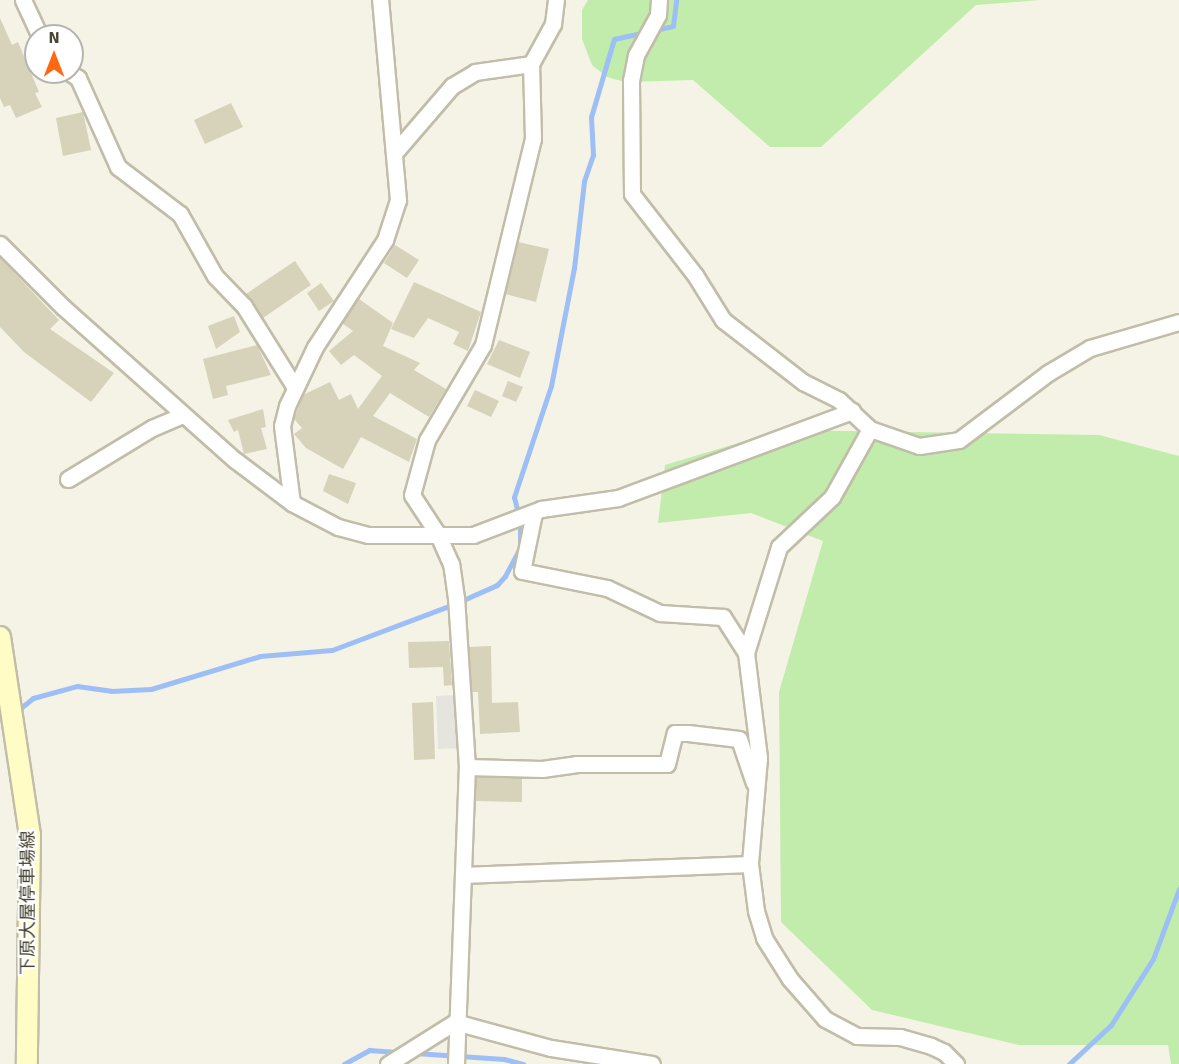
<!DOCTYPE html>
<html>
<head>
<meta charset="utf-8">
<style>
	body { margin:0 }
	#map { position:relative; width:1179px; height:1064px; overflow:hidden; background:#f4f3e6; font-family:Signika,"Noto Sans JP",sans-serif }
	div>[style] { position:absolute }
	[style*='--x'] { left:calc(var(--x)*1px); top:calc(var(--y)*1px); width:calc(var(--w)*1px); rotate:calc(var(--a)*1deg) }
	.green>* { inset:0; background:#c1ecab }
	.parking>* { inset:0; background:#e5e4de }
	.stream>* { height:5px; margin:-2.5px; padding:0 2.5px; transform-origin:2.5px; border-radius:2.5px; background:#9dbff6 }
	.building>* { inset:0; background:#d7d2ba }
	.roads { filter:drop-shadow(2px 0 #c1bda8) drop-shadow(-2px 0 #c1bda8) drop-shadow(0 2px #c1bda8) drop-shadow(0 -2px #c1bda8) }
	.street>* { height:15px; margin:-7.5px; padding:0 7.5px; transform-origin:7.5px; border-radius:7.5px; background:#fff }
	.secondary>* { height:20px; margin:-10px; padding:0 10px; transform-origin:10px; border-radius:10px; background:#fffdc5 }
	span { translate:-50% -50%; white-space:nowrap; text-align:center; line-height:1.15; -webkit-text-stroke:4.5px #fff; paint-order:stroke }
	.street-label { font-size:18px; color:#484435 }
	.north { position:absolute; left:24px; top:24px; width:60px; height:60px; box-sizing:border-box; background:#fff; border:2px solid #b6b4ae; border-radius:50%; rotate:0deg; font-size:16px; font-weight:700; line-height:24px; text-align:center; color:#484435 }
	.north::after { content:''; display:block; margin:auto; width:21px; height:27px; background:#ff6812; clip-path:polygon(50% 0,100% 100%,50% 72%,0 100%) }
</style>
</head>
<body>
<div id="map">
	<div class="green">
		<div style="clip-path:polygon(588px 0,1040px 0,976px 5px,821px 147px,770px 147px,693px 80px,625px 82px,607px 77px,592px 65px,582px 39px,582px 10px)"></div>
		<div style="clip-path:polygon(781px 430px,1099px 435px,1179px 456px,1179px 1064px,1171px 1064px,1168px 1045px,1019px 1045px,872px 1010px,781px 922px,779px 692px,823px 541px,751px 513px,658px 523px,665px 465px)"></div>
	</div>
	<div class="parking">
		<div style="clip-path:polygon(458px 695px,460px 748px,438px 749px,436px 696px)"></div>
	</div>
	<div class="stream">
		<div style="--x:517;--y:509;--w:12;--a:-104"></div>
		<div style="--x:514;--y:497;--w:117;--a:-71.6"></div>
		<div style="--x:551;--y:386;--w:120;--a:-79"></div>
		<div style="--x:574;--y:268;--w:88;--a:-83.4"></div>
		<div style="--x:584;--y:181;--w:28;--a:-71"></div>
		<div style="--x:593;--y:155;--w:38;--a:-93"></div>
		<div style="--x:591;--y:117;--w:81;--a:-73.6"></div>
		<div style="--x:614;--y:39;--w:60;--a:-12.4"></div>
		<div style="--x:673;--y:26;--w:26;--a:-83"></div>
		<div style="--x:461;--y:601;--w:39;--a:-24"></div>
		<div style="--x:497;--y:585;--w:12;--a:-48"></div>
		<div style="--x:505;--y:576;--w:32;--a:-62"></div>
		<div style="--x:520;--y:548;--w:25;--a:-90"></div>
		<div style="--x:17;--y:711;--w:21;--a:-39"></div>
		<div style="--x:33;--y:698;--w:46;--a:-15.3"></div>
		<div style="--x:77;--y:686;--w:34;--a:8"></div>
		<div style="--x:111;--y:691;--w:40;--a:-2.9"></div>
		<div style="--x:151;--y:689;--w:114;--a:-16.8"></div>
		<div style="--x:260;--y:656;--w:72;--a:-4.8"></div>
		<div style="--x:332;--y:650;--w:128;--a:-20.6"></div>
		<div style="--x:415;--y:1053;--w:89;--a:3.9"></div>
		<div style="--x:504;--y:1059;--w:20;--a:15"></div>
		<div style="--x:344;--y:1064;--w:29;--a:-29"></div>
		<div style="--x:369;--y:1050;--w:31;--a:4"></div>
		<div style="--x:1069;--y:1064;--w:57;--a:-42.9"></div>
		<div style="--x:1111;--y:1025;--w:78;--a:-57.5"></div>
		<div style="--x:1153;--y:959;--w:75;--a:-69.6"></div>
	</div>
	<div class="building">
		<div style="clip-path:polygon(0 18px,12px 45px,18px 42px,39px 92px,35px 93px,42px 107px,16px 118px,10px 105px,4px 107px,0 98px)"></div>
		<div style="clip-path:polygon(231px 103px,243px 127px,205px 144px,194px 120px)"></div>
		<div style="clip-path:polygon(83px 112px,91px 150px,63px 156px,56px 118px)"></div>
		<div style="clip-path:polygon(518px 242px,549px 249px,536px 302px,505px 294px)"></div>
		<div style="clip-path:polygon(395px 245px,419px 260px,407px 278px,384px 263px)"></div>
		<div style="clip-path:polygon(0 258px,59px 320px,50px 329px,114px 373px,91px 402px,24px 352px,0 327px)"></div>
		<div style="clip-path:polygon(295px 261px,311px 285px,263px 318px,246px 294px)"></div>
		<div style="clip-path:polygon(414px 282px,481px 312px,468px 351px,453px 344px,459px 332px,428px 318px,414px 338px,391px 329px)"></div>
		<div style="clip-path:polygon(321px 283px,334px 301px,319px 311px,307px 293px)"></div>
		<div style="clip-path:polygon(359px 299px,393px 323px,383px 346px,420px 363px,414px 370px,446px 389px,429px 417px,390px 393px,373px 416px,417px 439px,409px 462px,361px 437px,343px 469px,306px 448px,294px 434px,302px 428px,294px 419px,303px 395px,330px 382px,339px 400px,351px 394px,358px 409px,382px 376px,354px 355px,341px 365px,329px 351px,353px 331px,342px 323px)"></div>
		<div style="clip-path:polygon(234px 316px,240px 332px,216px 349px,208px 326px)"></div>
		<div style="clip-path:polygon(499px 340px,530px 352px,520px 378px,487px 364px)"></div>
		<div style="clip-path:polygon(257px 345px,271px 375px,226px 386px,228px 395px,213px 399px,203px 359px)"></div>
		<div style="clip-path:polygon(508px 381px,523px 387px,516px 402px,502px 396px)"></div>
		<div style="clip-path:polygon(475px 390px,499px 401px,491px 417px,467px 406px)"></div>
		<div style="clip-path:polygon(263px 409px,266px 427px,261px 428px,267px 449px,244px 454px,238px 430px,234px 432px,228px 420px)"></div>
		<div style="clip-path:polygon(329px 474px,356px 483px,348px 504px,323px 491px)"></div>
		<div style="clip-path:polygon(449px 641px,452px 685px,444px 686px,443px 667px,409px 668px,408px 642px)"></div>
		<div style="clip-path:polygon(491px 646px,492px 703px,518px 702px,520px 732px,480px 734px,478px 692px,472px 692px,469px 647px)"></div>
		<div style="clip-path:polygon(433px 702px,435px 759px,414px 760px,412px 703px)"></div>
		<div style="clip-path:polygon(476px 777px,522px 778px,522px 802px,475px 801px)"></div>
	</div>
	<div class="roads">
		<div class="street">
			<div style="--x:23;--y:0;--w:40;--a:65"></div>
			<div style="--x:659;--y:0;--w:15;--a:94"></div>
			<div style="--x:658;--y:15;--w:46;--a:118.8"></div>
			<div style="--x:636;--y:55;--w:25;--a:101"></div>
			<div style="--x:631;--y:80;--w:114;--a:89.5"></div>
			<div style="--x:632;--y:194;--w:103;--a:52.1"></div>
			<div style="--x:695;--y:275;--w:53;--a:58.1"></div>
			<div style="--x:723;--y:320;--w:101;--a:37.8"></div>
			<div style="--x:803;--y:382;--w:40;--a:26.6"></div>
			<div style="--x:839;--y:400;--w:42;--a:43.1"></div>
			<div style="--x:870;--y:429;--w:52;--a:19.1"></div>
			<div style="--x:919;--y:446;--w:40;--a:-8.5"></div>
			<div style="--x:959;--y:440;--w:111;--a:-37"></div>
			<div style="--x:1048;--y:373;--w:49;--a:-30.8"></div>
			<div style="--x:1090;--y:348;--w:93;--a:-16.3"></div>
			<div style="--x:69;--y:72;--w:11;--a:34"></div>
			<div style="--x:78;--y:78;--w:98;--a:65.8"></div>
			<div style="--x:118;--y:167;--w:78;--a:37.2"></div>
			<div style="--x:180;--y:214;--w:71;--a:60.6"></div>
			<div style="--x:215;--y:276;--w:42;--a:46"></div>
			<div style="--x:244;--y:306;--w:94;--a:58"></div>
			<div style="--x:396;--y:151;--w:86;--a:-49.3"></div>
			<div style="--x:452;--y:86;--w:27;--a:-31"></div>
			<div style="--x:475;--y:72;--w:57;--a:-8.1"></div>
			<div style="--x:0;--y:244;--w:89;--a:45"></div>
			<div style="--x:63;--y:307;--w:230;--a:41.7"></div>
			<div style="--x:235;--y:460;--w:71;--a:37"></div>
			<div style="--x:292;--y:503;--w:52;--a:27.6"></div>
			<div style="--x:338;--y:527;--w:31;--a:15"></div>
			<div style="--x:368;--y:535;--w:105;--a:0"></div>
			<div style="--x:473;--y:535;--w:73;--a:-20.9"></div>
			<div style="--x:541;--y:509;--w:78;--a:-8.1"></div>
			<div style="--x:618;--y:498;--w:250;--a:-20.4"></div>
			<div style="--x:870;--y:429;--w:78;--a:119.2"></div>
			<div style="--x:832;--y:497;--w:73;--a:136.7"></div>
			<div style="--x:779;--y:547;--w:111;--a:107.3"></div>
			<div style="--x:746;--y:653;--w:106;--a:82.9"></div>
			<div style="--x:759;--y:758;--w:106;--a:94.9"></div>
			<div style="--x:750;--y:864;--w:47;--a:82.7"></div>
			<div style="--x:756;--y:911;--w:28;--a:73"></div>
			<div style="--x:764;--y:938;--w:49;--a:57.6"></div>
			<div style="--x:790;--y:979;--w:53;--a:48.8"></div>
			<div style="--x:825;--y:1019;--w:36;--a:28"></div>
			<div style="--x:857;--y:1036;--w:43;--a:1.3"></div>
			<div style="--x:900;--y:1037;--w:32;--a:16"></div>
			<div style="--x:931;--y:1046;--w:14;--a:25"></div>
			<div style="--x:944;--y:1052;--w:17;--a:45"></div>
			<div style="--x:68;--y:479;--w:98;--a:-31.3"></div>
			<div style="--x:152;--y:428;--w:33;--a:-23"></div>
			<div style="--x:292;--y:503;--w:78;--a:-97.4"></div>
			<div style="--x:282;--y:426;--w:21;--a:-76"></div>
			<div style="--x:287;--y:406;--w:65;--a:-64.6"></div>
			<div style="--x:315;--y:347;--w:128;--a:-56.8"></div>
			<div style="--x:385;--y:240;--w:42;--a:-72"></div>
			<div style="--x:398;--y:200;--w:201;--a:-95.1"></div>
			<div style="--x:534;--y:513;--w:59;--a:101.7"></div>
			<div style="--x:522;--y:571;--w:87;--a:11.3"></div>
			<div style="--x:607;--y:588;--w:59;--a:25.3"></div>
			<div style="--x:660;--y:613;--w:63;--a:3.6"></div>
			<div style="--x:723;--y:617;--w:43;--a:57.4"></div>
			<div style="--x:467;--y:767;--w:75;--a:1.5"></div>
			<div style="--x:542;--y:769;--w:34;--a:-8"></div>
			<div style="--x:576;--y:764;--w:91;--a:0"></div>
			<div style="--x:667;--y:764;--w:32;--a:-76"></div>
			<div style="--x:675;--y:733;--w:13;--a:0"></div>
			<div style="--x:688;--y:733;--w:51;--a:6.7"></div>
			<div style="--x:739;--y:739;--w:46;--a:71.2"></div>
			<div style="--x:463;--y:875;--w:287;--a:-2.2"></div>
			<div style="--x:388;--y:1064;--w:79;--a:-32.1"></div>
			<div style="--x:455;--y:1022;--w:99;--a:15.2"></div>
			<div style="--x:551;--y:1048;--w:102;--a:9"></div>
			<div style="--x:456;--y:1064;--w:297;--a:-87.9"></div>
			<div style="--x:467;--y:767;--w:169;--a:-93.7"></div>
			<div style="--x:456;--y:598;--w:34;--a:-98"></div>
			<div style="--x:451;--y:564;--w:34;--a:-114"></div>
			<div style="--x:437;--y:533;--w:45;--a:-123.3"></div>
			<div style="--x:412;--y:495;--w:57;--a:-74.7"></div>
			<div style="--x:427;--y:440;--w:110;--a:-59.5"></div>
			<div style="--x:483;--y:345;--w:212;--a:-76.4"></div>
			<div style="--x:533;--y:139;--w:75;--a:-91.5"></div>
			<div style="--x:531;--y:64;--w:46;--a:-61.2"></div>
			<div style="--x:553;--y:24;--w:24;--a:-83"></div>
		</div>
		<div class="secondary">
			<div style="--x:0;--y:637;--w:200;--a:81.4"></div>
			<div style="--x:30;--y:835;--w:229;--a:90.8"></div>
		</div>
	</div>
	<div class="street-label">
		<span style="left:28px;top:903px;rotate:-90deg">下原大屋停車場線</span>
	</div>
	<div class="north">N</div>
</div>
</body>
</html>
